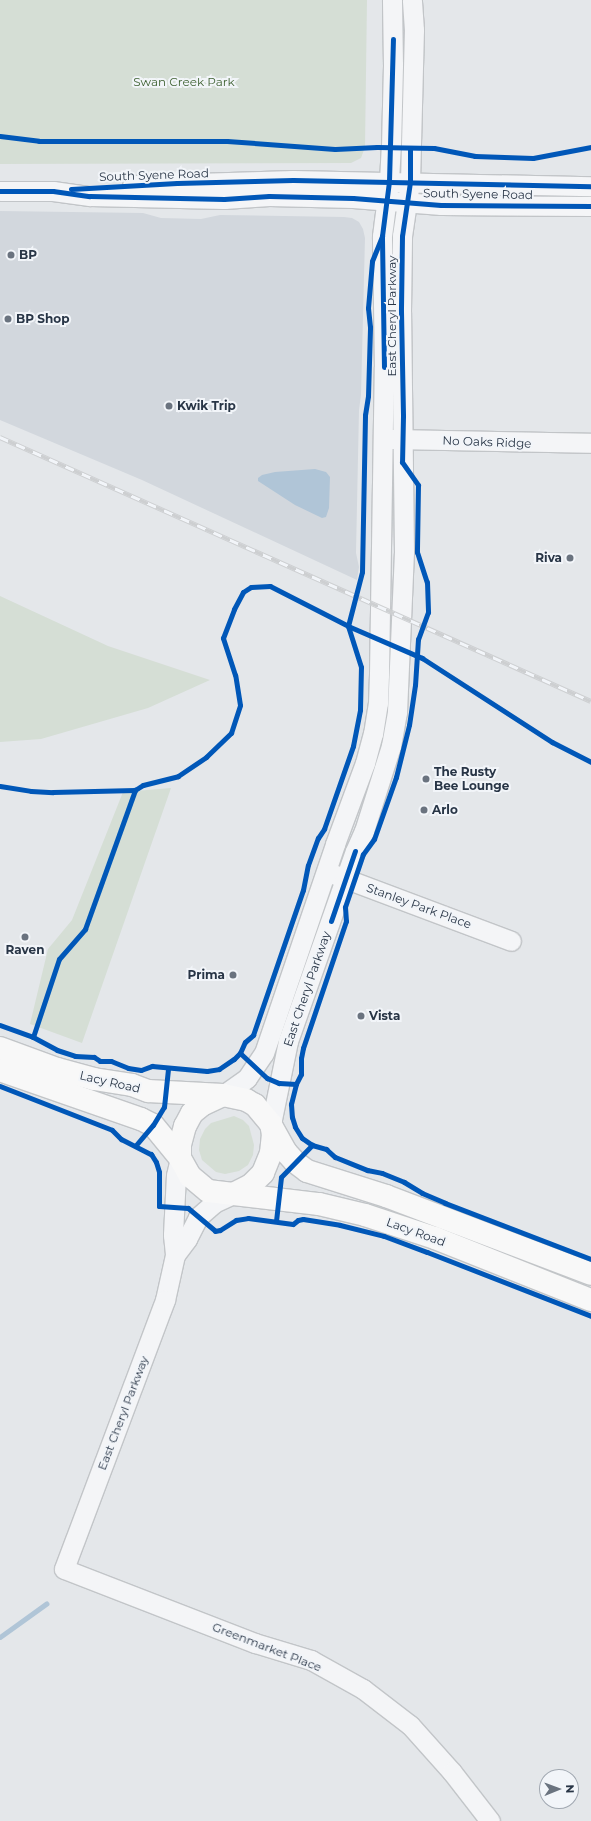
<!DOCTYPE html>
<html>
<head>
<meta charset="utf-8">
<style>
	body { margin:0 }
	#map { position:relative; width:591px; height:1821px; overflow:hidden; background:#e4e7ea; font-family:Montserrat,sans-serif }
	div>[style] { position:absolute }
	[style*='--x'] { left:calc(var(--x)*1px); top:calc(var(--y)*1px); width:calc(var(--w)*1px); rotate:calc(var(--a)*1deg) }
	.built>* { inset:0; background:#d2d7dd }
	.green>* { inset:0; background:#d5ded5 }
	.water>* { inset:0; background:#b0c5d7 }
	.stream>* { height:4.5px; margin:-2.25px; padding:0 2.25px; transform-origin:2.25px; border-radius:2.25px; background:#b0c5d7 }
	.roads { filter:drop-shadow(1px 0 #c2c5c8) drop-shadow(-1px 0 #c2c5c8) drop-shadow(0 1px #c2c5c8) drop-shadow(0 -1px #c2c5c8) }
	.minor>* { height:19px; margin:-9.5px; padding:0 9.5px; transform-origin:9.5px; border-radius:9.5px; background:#f4f5f7 }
	.major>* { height:22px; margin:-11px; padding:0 11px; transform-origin:11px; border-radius:11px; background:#f8f8f8 }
	.rail>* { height:4.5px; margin-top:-2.25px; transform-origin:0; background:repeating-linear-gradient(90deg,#f2f5f9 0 9px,#cdcfd1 0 18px); box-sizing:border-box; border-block:1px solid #cdcfd1 }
	.cycleway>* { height:5px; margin:-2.5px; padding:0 2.5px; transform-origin:2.5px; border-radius:2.5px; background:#0057b8 }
	.dots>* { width:11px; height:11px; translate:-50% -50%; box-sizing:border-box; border:2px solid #f2f5f9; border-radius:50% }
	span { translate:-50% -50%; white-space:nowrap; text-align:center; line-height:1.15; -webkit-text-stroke:4px #f2f5f9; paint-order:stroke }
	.park-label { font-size:12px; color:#406334 }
	.street-label { font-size:12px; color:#283546 }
	.poi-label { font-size:12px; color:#283546; font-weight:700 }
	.left { translate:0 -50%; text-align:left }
	.right { translate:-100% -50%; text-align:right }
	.north { position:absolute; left:539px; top:1769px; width:40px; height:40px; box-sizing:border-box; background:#f2f5f9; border:1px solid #a1a8b1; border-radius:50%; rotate:89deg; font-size:11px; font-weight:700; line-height:16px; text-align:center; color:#283546 }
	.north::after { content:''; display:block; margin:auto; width:14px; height:18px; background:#6a737f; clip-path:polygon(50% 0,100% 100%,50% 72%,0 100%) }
</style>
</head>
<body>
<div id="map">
	<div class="built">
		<div style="clip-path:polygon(0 211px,143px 213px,161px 218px,201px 219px,220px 215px,344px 217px,352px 218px,359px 222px,363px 229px,365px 238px,361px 395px,359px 410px,356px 553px,359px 567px,357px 580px,142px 480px,0 420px)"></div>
	</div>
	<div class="green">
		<div style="clip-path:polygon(0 0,367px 0,365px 147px,361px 158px,351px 163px,0 164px)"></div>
		<div style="clip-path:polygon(0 596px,108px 646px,210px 680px,148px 708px,41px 739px,0 742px)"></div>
		<div style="clip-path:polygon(171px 788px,82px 1043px,30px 1024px,48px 949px,72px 920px,123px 792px)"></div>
		<div style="clip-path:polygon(234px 1116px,243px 1120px,249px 1126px,254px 1145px,253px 1155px,248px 1165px,239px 1171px,225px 1174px,216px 1172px,202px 1160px,199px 1150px,200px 1139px,205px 1129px,211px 1123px)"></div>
	</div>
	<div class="water">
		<div style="clip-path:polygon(315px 469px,326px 472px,330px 477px,329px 508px,326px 517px,322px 518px,295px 505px,258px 481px,258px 478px,262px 475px,275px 472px)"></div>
	</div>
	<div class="stream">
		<div style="--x:0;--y:1637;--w:57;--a:-35.7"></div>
	</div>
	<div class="roads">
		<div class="minor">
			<div style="--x:132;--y:185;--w:161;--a:-1.8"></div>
			<div style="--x:293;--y:180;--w:298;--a:1.2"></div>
			<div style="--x:0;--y:191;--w:53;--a:0"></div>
			<div style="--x:53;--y:191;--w:37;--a:8"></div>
			<div style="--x:90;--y:196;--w:134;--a:1.3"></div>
			<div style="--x:224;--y:199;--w:45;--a:-3.8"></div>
			<div style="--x:269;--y:196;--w:84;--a:1.4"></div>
			<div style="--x:353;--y:198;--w:88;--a:4.5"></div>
			<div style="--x:441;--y:205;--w:150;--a:0.4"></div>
			<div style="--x:390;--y:439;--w:201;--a:1.1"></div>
			<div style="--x:333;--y:874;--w:190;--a:20.6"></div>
			<div style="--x:223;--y:1095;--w:29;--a:-35"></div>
			<div style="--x:247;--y:1078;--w:30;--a:-56"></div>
			<div style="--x:264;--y:1053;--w:221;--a:-71.2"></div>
			<div style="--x:335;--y:844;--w:86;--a:-69.7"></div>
			<div style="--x:365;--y:763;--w:30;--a:-75"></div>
			<div style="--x:373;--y:734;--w:31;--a:-81"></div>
			<div style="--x:378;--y:703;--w:29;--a:-88"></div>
			<div style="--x:379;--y:674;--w:307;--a:-89.1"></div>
			<div style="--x:384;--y:367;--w:131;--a:-90.9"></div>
			<div style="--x:382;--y:236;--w:55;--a:-82.7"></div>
			<div style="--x:389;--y:181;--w:34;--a:-87"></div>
			<div style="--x:391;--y:147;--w:82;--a:-88.6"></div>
			<div style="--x:393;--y:65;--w:65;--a:-90.9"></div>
			<div style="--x:271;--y:1124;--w:85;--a:-78.4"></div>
			<div style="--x:288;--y:1041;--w:201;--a:-70.6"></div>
			<div style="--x:355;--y:851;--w:22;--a:-66"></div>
			<div style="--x:364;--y:831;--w:89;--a:-72.4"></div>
			<div style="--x:391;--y:746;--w:35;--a:-80"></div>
			<div style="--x:397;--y:712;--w:160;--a:-87.5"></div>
			<div style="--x:404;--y:552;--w:241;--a:-90.7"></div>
			<div style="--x:401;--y:311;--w:75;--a:-89.2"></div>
			<div style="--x:402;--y:236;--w:55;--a:-81.6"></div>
			<div style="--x:410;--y:182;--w:152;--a:-88.5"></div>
			<div style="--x:414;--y:30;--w:30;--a:-94"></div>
			<div style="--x:180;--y:1158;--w:17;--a:103"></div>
			<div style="--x:176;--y:1175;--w:60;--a:92.9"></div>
			<div style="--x:173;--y:1235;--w:20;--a:84"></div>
			<div style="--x:175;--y:1255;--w:46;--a:102.5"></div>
			<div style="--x:165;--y:1300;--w:287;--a:110.6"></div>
			<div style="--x:64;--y:1569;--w:205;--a:21.2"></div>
			<div style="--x:255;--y:1643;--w:59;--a:16.9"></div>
			<div style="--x:311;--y:1660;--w:60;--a:29.1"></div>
			<div style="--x:363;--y:1689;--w:59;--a:37.5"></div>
			<div style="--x:410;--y:1725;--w:63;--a:48.2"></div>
			<div style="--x:452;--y:1772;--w:62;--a:52.2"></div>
			<div style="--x:175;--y:1255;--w:20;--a:-53"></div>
			<div style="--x:187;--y:1239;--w:25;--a:-63"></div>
			<div style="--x:198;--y:1217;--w:21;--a:-41"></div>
			<div style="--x:214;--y:1203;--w:21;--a:-25"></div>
		</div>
		<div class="major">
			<div style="--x:0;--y:1048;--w:61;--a:20.2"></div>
			<div style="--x:57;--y:1069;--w:38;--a:15"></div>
			<div style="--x:94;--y:1079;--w:38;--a:9"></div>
			<div style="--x:132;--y:1085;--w:17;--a:21"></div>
			<div style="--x:148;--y:1091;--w:75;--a:3.1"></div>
			<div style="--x:223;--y:1095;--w:24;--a:12"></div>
			<div style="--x:246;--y:1100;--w:10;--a:29"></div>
			<div style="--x:255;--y:1105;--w:25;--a:50"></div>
			<div style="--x:271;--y:1124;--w:10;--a:79"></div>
			<div style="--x:273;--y:1134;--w:19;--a:96"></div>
			<div style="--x:271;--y:1153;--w:22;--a:112"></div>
			<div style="--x:263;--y:1173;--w:17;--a:135"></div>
			<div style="--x:251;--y:1185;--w:20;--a:153"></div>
			<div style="--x:0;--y:1070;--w:149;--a:19.2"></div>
			<div style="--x:141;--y:1119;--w:13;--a:27"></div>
			<div style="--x:153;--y:1125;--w:43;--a:50.7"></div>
			<div style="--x:223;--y:1095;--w:23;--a:155"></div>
			<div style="--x:202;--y:1105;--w:13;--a:141"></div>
			<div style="--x:192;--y:1113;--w:15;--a:118"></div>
			<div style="--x:185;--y:1126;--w:20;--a:105"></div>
			<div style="--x:180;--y:1145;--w:13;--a:90"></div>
			<div style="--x:180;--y:1158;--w:21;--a:61"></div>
			<div style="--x:190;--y:1176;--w:23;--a:40"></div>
			<div style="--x:208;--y:1191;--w:112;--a:6.7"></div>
			<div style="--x:319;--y:1204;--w:47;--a:13.4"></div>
			<div style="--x:365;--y:1215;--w:74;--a:18.2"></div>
			<div style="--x:435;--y:1238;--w:168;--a:21.7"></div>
			<div style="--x:272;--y:1127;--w:29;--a:61"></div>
			<div style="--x:286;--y:1152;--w:13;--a:48"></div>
			<div style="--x:295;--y:1162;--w:15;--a:37"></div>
			<div style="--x:307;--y:1171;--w:83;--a:17.6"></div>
			<div style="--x:386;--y:1196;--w:219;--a:20.8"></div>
		</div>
	</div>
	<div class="rail">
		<div style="--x:0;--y:437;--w:647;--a:24.07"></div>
	</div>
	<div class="cycleway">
		<div style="--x:0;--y:136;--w:39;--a:7"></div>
		<div style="--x:39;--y:141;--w:188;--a:0"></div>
		<div style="--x:227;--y:141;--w:108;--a:4.2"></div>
		<div style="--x:335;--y:149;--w:42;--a:-2.7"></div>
		<div style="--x:377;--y:147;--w:57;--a:1"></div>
		<div style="--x:434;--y:148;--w:42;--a:11"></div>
		<div style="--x:475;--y:156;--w:58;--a:2"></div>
		<div style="--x:533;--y:158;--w:59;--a:-10.7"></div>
		<div style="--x:410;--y:148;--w:34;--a:90"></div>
		<div style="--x:410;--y:182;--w:55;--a:98.4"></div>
		<div style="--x:402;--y:236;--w:75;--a:90.8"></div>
		<div style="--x:401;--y:311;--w:105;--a:88.9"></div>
		<div style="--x:403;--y:416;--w:46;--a:91.2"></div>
		<div style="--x:402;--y:462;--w:28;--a:55"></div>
		<div style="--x:418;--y:485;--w:67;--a:90.9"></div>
		<div style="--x:417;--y:552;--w:32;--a:72"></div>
		<div style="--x:427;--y:582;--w:30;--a:88"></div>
		<div style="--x:428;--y:612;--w:29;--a:110"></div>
		<div style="--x:418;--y:639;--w:46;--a:93.7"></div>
		<div style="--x:415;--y:685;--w:40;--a:98.5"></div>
		<div style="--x:409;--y:725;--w:54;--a:104"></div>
		<div style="--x:396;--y:777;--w:66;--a:109.5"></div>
		<div style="--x:374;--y:839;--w:19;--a:126"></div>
		<div style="--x:363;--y:854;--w:56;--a:108.8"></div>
		<div style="--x:345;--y:907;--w:14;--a:86"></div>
		<div style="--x:346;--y:921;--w:134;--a:108.7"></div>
		<div style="--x:303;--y:1048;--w:10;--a:101"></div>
		<div style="--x:301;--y:1058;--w:16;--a:90"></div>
		<div style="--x:301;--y:1074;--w:11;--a:117"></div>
		<div style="--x:296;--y:1084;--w:21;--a:104"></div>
		<div style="--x:291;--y:1104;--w:13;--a:86"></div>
		<div style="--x:292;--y:1117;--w:10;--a:73"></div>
		<div style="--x:295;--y:1127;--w:13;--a:58"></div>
		<div style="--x:302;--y:1138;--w:12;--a:35"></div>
		<div style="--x:312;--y:1145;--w:15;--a:16"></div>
		<div style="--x:326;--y:1149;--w:12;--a:42"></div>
		<div style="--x:335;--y:1157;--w:35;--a:22"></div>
		<div style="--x:367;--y:1170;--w:15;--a:11"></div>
		<div style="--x:382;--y:1173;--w:24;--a:22"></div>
		<div style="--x:404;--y:1182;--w:21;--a:31"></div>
		<div style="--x:422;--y:1193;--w:25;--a:23"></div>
		<div style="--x:445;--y:1203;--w:156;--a:21"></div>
		<div style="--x:71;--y:189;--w:106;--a:-3.2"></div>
		<div style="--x:177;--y:183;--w:116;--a:-1.5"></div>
		<div style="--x:293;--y:180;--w:298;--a:1.2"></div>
		<div style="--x:0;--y:191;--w:53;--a:0"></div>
		<div style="--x:53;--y:191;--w:37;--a:8"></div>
		<div style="--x:90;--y:196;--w:134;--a:1.3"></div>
		<div style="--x:224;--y:199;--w:45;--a:-3.8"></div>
		<div style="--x:269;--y:196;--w:84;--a:1.4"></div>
		<div style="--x:353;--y:198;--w:88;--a:4.5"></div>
		<div style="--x:441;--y:205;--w:150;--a:0.4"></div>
		<div style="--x:384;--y:367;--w:131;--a:-90.9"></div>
		<div style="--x:382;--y:236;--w:55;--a:-82.7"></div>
		<div style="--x:389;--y:181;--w:142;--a:-88.4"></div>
		<div style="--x:0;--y:786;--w:31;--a:9"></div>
		<div style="--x:31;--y:791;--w:22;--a:3"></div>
		<div style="--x:53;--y:792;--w:82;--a:-1.4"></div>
		<div style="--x:135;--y:790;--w:9;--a:-32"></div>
		<div style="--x:143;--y:785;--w:36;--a:-14"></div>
		<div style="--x:178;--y:776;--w:34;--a:-34"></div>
		<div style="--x:206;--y:757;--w:35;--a:-44"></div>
		<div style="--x:231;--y:733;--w:29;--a:-72"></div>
		<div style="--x:240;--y:705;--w:30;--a:-99"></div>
		<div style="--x:235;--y:675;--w:39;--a:-108"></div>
		<div style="--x:223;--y:638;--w:31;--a:-69"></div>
		<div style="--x:234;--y:609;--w:19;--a:-62"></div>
		<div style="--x:243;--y:592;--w:9;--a:-32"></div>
		<div style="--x:251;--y:587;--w:19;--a:-3"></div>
		<div style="--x:270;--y:586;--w:88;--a:27.1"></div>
		<div style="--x:348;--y:626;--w:81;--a:23.4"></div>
		<div style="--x:422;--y:658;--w:155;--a:32.9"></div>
		<div style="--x:552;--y:742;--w:44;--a:27.1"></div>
		<div style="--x:331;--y:921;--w:74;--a:-71.1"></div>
		<div style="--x:0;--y:1025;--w:35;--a:20"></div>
		<div style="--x:33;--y:1037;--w:27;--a:28"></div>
		<div style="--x:57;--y:1050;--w:19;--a:18"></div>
		<div style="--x:75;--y:1056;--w:19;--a:3"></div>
		<div style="--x:94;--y:1057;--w:7;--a:34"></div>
		<div style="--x:100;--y:1061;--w:11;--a:0"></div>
		<div style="--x:111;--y:1061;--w:18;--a:22"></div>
		<div style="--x:128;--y:1068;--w:13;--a:9"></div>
		<div style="--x:141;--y:1070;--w:12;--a:-20"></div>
		<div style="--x:152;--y:1066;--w:55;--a:5.2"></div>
		<div style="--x:207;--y:1071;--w:12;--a:-9"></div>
		<div style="--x:219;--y:1069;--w:18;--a:-34"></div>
		<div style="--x:234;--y:1059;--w:8;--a:-45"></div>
		<div style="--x:240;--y:1053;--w:12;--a:-66"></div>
		<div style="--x:245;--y:1042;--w:11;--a:-41"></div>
		<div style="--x:253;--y:1035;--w:153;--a:-71"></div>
		<div style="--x:303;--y:890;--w:25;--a:-79"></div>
		<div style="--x:308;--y:865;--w:29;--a:-70"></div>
		<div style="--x:318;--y:838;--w:11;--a:-56"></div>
		<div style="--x:324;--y:829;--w:88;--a:-70.7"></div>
		<div style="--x:353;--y:746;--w:37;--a:-79"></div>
		<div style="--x:360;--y:710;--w:43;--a:-88.7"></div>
		<div style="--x:361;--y:667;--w:43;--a:-107.6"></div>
		<div style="--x:348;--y:626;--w:56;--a:-75.5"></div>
		<div style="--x:362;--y:572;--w:157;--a:-88.9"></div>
		<div style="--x:365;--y:415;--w:19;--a:-81"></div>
		<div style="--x:368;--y:396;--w:69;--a:-88.3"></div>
		<div style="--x:370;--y:327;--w:19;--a:-96"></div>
		<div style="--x:368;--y:308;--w:47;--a:-85.1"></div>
		<div style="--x:372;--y:261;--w:27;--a:-68"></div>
		<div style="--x:33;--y:1037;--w:82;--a:-71.6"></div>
		<div style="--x:59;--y:959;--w:40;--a:-49"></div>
		<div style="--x:85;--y:929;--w:148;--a:-70.2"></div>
		<div style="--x:240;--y:1053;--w:37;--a:43"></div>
		<div style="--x:267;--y:1078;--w:13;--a:23"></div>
		<div style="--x:279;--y:1083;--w:17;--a:3"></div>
		<div style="--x:0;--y:1086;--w:120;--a:21.4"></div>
		<div style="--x:112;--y:1130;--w:13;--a:45"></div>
		<div style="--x:121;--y:1139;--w:34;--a:27"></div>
		<div style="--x:151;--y:1154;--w:9;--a:58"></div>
		<div style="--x:156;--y:1162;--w:10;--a:73"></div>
		<div style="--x:159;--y:1172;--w:34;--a:90"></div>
		<div style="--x:159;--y:1206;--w:29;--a:4"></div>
		<div style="--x:188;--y:1208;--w:35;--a:40"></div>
		<div style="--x:215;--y:1231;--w:5;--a:-11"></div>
		<div style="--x:220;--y:1230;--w:19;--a:-32"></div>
		<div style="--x:236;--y:1220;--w:12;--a:-9"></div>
		<div style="--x:248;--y:1218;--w:45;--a:7.6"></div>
		<div style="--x:293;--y:1224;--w:6;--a:-39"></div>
		<div style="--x:298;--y:1220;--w:5;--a:-11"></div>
		<div style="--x:303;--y:1219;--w:37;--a:9"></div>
		<div style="--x:340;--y:1225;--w:45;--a:14"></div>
		<div style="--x:384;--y:1236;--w:46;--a:20.4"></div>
		<div style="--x:427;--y:1252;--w:176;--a:21.3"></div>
		<div style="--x:136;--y:1145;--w:26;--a:-50"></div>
		<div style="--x:153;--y:1125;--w:21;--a:-59"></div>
		<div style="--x:164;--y:1107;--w:39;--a:-84"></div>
		<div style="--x:276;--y:1221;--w:44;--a:-83.5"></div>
		<div style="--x:281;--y:1177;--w:45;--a:-45.9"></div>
	</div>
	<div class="dots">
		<div style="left:11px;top:255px;background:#6a737f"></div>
		<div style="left:8px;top:319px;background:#6a737f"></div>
		<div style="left:169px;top:406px;background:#6a737f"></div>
		<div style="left:570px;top:558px;background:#6a737f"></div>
		<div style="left:426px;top:779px;background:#6a737f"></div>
		<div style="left:424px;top:810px;background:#6a737f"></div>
		<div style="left:25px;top:937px;background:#6a737f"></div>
		<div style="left:233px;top:975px;background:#6a737f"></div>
		<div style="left:361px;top:1016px;background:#6a737f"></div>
	</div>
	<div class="park-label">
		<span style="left:184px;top:82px">Swan Creek Park</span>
	</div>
	<div class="street-label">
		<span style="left:154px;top:175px;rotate:-2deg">South Syene Road</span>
		<span style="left:478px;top:194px;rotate:1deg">South Syene Road</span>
		<span style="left:392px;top:316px;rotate:-90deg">East Cheryl Parkway</span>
		<span style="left:487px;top:442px;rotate:2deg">No Oaks Ridge</span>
		<span style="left:419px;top:906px;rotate:20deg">Stanley Park Place</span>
		<span style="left:307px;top:989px;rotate:-71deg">East Cheryl Parkway</span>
		<span style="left:110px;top:1082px;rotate:13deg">Lacy Road</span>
		<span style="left:416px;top:1232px;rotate:20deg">Lacy Road</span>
		<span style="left:123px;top:1413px;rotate:-69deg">East Cheryl Parkway</span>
		<span style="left:267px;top:1647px;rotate:21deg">Greenmarket Place</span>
	</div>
	<div class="poi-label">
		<span class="left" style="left:19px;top:255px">BP</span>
		<span class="left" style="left:16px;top:319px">BP Shop</span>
		<span class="left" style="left:177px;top:406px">Kwik Trip</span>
		<span class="right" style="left:562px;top:558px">Riva</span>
		<span class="left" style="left:434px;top:779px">The Rusty<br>Bee Lounge</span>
		<span class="left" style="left:432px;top:810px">Arlo</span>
		<span style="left:25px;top:950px">Raven</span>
		<span class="right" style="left:225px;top:975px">Prima</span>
		<span class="left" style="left:369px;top:1016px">Vista</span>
	</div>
	<div class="north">N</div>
</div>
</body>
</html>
